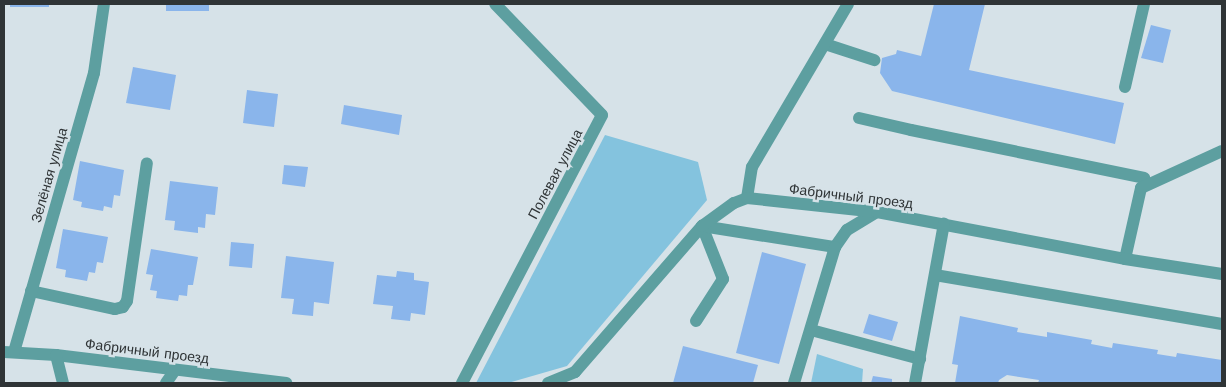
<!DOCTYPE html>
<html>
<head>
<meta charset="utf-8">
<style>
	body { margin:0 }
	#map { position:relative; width:1226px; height:387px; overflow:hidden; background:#d6e2e8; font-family:"Work Sans",sans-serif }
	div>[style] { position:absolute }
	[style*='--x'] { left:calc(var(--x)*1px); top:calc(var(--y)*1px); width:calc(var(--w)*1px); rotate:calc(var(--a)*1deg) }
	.green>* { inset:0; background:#84c3de }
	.building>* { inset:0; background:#8ab5eb }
	.minor>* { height:12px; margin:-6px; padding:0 6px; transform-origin:6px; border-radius:6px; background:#5d9fa0 }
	span { translate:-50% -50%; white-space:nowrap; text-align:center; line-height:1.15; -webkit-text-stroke:5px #d6e2e8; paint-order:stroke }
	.street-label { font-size:14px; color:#2f3436 }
	.frame { position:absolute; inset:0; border:5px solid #2f3436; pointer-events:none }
</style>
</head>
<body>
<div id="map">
	<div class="green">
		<div style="clip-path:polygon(605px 135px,698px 162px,707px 200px,567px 366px,508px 383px,476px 383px)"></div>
		<div style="clip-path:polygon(817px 354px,863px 369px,862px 383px,811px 383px)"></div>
	</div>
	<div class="building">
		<div style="clip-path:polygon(10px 4px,49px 4px,49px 7px,10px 7px)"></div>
		<div style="clip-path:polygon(166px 4px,209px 4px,209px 11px,166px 11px)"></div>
		<div style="clip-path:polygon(934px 4px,985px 4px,969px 70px,1124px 103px,1115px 144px,892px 91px,880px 73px,882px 58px,896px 54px,897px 50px,921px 56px)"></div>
		<div style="clip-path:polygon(1151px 25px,1171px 30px,1163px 63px,1141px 58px)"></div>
		<div style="clip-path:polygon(133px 67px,176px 75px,170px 110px,126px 103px)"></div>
		<div style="clip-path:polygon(247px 90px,278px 94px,274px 127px,243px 123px)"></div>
		<div style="clip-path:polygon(344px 105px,402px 115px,399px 135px,341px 124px)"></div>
		<div style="clip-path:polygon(80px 161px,124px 170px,120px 196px,114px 195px,112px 208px,104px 206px,103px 211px,81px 207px,82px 202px,73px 200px)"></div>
		<div style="clip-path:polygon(284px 165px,308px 167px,305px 187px,282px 184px)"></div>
		<div style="clip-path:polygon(170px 181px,218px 187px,215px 215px,206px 214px,205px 228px,198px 227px,198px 233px,174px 230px,175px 221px,165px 220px)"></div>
		<div style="clip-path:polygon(63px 229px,108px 237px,103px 263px,97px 262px,95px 273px,89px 272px,87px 281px,65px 277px,66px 270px,56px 268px)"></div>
		<div style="clip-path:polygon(231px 242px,254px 244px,252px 268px,229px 266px)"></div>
		<div style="clip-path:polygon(151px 249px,198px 257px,193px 285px,188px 285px,187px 296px,179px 295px,178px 301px,156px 298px,157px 291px,150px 290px,153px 275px,146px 274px)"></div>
		<div style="clip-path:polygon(762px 252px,806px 264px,779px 364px,736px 353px)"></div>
		<div style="clip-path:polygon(286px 256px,334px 262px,329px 304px,314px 302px,313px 316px,292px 314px,294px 299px,281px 298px)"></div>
		<div style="clip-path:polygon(397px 271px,414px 273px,414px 280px,429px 282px,425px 315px,411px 313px,410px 321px,391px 319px,393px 306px,373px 304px,377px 275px,396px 277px)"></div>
		<div style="clip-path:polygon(869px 314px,898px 322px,892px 341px,863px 333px)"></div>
		<div style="clip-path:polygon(960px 316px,1018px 328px,1017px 332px,1047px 337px,1047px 332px,1092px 340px,1091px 344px,1112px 348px,1113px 343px,1158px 350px,1157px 354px,1176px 357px,1177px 353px,1222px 360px,1222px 383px,1038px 383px,1039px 380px,1007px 375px,999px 380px,998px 383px,955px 383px,958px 365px,952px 364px)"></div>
		<div style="clip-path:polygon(683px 346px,758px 365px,753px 383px,673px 383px)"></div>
		<div style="clip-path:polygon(873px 376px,892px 379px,892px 383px,871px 383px)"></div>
	</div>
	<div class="minor">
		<div style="--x:825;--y:44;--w:52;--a:18.1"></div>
		<div style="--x:1125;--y:87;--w:85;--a:-77.1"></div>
		<div style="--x:859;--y:118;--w:53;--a:13"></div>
		<div style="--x:911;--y:130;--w:238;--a:11.6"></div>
		<div style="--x:747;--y:198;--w:31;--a:-81"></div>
		<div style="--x:752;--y:167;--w:189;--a:-59.5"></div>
		<div style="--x:1125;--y:259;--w:73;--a:-77.3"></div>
		<div style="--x:1141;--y:188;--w:89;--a:-24.6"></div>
		<div style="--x:935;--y:275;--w:291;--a:9.7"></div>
		<div style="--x:31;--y:291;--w:86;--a:12.1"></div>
		<div style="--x:115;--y:309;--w:8;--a:-14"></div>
		<div style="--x:123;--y:307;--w:7;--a:-56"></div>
		<div style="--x:127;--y:301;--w:139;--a:-81.8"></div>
		<div style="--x:696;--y:321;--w:50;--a:-57.3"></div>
		<div style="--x:723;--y:279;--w:57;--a:-111.6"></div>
		<div style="--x:702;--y:226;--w:135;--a:9"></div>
		<div style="--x:835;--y:247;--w:21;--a:-55"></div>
		<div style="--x:847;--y:230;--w:35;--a:-31"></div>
		<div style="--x:811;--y:330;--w:113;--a:14.9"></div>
		<div style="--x:4;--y:352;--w:52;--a:3.3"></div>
		<div style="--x:56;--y:355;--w:232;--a:6.9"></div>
		<div style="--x:14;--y:352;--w:290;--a:-74"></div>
		<div style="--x:94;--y:73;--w:70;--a:-81.8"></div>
		<div style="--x:56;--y:355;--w:29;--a:76"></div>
		<div style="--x:166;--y:383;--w:16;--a:-55"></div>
		<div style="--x:462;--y:383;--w:302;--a:-62.4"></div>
		<div style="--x:602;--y:115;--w:154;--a:-133.9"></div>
		<div style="--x:548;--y:383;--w:29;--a:-22"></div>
		<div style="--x:575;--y:372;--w:194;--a:-49"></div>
		<div style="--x:702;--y:226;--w:39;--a:-36"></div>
		<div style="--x:734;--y:203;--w:14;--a:-21"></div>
		<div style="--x:747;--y:198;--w:131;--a:6.1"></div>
		<div style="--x:877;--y:212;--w:252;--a:10.7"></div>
		<div style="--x:1125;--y:259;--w:98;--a:8.8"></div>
		<div style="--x:794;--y:383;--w:142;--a:-73.2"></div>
		<div style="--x:915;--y:383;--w:162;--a:-79.7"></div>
	</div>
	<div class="street-label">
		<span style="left:555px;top:174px;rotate:-62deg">Полевая улица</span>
		<span style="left:49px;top:175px;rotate:-74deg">Зелёная улица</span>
		<span style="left:851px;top:196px;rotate:7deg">Фабричный проезд</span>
		<span style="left:147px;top:351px;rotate:7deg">Фабричный проезд</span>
	</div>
	<div class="frame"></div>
</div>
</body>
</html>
